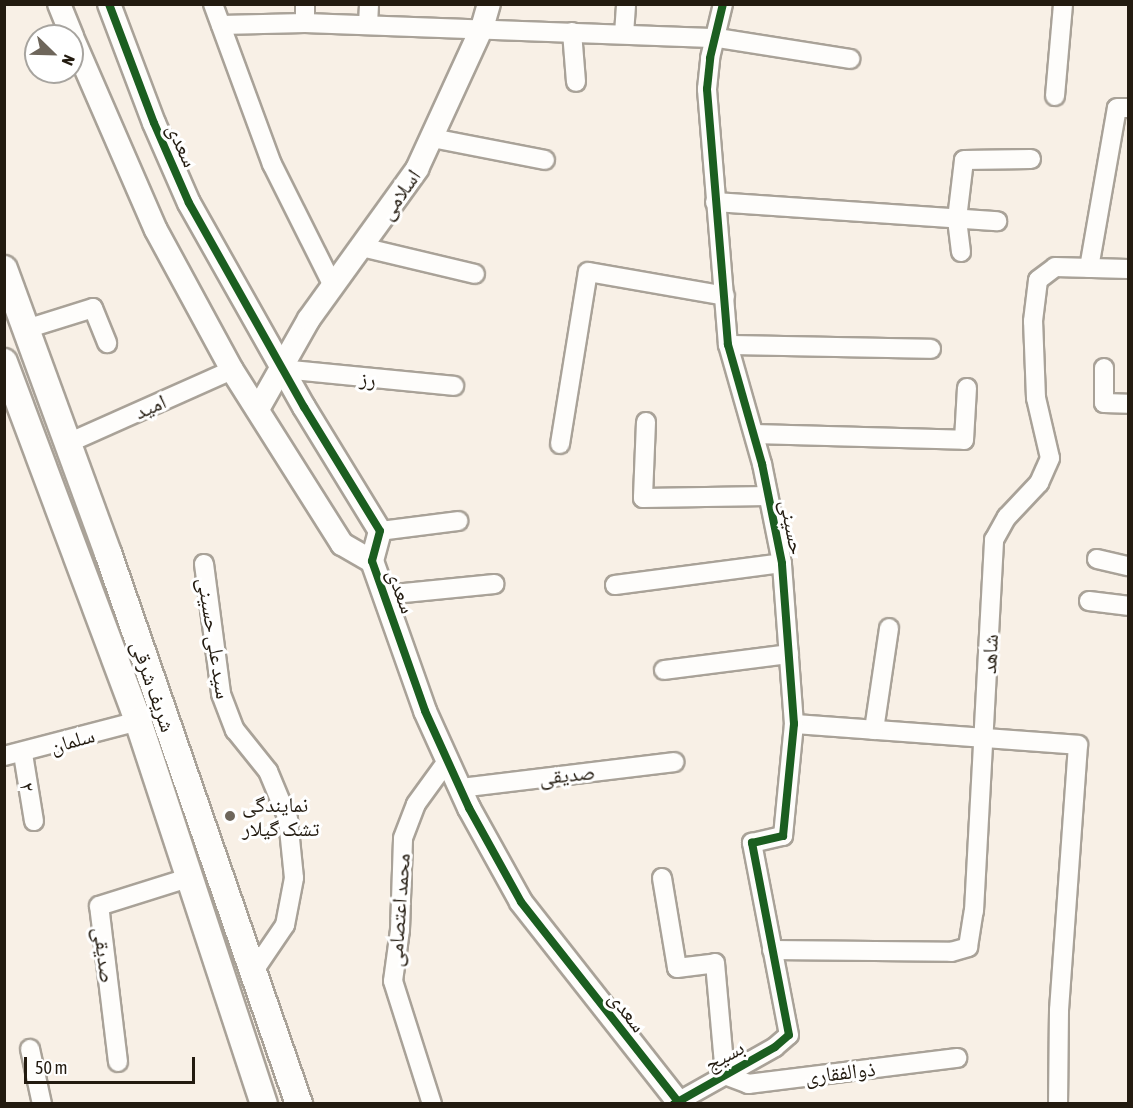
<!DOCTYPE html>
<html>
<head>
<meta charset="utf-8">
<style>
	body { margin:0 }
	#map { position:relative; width:1133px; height:1108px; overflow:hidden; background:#f8f0e6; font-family:"Asap Condensed","Noto Naskh Arabic",sans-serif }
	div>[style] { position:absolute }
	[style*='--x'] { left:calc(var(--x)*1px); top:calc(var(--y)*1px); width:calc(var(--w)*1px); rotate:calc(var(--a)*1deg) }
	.roads { filter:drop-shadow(2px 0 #a9a298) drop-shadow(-2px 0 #a9a298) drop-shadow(0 2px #a9a298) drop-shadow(0 -2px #a9a298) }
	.minor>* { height:18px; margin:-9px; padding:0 9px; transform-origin:9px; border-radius:9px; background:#fefdfb }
	.tertiary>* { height:22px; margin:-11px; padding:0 11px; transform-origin:11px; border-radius:11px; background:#fefdfb }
	.secondary>* { height:26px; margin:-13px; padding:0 13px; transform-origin:13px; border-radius:13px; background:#fefdfb }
	.cycleway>* { height:8px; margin:-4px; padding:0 4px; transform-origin:4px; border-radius:4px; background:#1b5e20 }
	.dots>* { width:16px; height:16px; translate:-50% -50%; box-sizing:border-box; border:3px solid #fff; border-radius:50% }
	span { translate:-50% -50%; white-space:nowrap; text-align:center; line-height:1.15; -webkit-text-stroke:6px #fff; paint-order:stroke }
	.street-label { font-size:21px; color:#231b10 }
	.poi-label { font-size:21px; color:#231b10 }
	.left { translate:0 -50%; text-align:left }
	.frame { position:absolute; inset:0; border:6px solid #231b10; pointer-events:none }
	.north { position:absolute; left:24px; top:24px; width:60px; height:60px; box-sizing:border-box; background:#fff; border:2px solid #a7a49f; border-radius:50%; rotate:113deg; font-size:16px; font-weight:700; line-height:24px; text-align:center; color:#231b10 }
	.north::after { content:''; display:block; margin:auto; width:21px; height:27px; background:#6e665b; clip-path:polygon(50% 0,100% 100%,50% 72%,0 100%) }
	.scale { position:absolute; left:24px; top:1057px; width:171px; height:27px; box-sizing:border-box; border:3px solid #231b10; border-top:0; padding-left:8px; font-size:18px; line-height:21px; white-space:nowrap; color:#231b10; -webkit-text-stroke:4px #fff; paint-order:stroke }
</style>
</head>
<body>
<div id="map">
	<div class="roads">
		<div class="minor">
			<div style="--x:213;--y:4;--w:171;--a:69.8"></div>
			<div style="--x:272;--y:164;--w:136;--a:63.4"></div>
			<div style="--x:305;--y:4;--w:19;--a:90"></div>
			<div style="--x:368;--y:24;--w:20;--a:-87"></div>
			<div style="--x:221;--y:25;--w:84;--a:-1.4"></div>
			<div style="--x:305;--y:23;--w:413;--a:2.1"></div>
			<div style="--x:718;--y:38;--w:134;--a:9"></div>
			<div style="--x:572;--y:32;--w:50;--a:85.4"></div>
			<div style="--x:624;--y:34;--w:30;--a:-86"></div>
			<div style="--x:1055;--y:96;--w:92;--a:-85"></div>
			<div style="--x:432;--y:138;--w:115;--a:11"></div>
			<div style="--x:715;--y:202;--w:283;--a:3.9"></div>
			<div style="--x:362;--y:247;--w:116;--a:13.4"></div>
			<div style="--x:961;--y:252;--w:33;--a:-97"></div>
			<div style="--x:957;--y:219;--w:59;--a:-83.2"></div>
			<div style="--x:964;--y:160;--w:67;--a:-0.9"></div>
			<div style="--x:1089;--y:268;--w:162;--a:-80.1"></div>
			<div style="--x:1117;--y:108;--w:11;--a:0"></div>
			<div style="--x:26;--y:329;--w:70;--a:-17.4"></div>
			<div style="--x:93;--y:308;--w:38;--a:68"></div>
			<div style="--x:728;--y:345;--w:203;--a:1.1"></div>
			<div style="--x:1104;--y:368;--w:35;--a:90"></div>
			<div style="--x:1104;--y:403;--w:24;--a:2"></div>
			<div style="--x:282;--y:369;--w:173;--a:5.6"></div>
			<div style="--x:646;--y:422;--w:76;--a:92.3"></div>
			<div style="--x:643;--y:498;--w:125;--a:-0.9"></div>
			<div style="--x:754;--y:434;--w:210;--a:1.6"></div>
			<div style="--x:964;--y:440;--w:52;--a:-86.7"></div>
			<div style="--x:68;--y:443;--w:180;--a:-24"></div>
			<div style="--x:560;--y:444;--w:174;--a:-80.8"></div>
			<div style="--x:588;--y:272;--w:139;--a:9.9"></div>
			<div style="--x:380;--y:531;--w:79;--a:-7.3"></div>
			<div style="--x:1097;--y:559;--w:32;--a:13"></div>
			<div style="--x:204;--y:564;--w:131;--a:82.5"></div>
			<div style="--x:221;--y:694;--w:39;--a:69"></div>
			<div style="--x:235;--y:730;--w:53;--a:51.2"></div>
			<div style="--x:268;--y:771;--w:52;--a:67.4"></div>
			<div style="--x:288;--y:819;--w:59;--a:84.2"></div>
			<div style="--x:294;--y:878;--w:48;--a:100.8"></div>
			<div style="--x:285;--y:925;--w:57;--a:124.2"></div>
			<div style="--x:615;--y:585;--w:168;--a:-7.5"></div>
			<div style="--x:384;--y:595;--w:111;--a:-5.7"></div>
			<div style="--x:1089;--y:601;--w:39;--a:7"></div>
			<div style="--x:664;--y:670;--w:126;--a:-7.3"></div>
			<div style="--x:794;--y:724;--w:285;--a:4.2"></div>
			<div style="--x:1078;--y:745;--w:266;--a:94.1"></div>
			<div style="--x:1059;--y:1010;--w:94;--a:90.6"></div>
			<div style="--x:874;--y:730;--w:103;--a:-81.6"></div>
			<div style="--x:23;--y:754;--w:68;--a:80.7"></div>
			<div style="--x:4;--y:756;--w:138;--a:-14.6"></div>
			<div style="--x:460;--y:788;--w:216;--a:-6.9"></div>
			<div style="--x:662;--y:878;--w:91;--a:80.5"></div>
			<div style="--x:677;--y:968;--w:38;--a:-7"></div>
			<div style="--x:715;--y:963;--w:112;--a:84.9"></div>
			<div style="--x:725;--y:1075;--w:25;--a:21"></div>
			<div style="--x:748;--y:1084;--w:211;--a:-7.1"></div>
			<div style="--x:772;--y:950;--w:179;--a:0.6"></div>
			<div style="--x:951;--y:952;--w:18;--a:-16"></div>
			<div style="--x:968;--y:947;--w:36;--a:-81"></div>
			<div style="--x:974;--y:911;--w:372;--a:-86.9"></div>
			<div style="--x:994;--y:540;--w:26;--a:-61"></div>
			<div style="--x:1007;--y:517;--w:47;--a:-46.7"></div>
			<div style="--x:1039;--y:483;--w:27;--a:-66"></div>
			<div style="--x:1050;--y:458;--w:62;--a:-103.1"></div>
			<div style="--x:1036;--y:398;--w:77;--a:-92.2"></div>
			<div style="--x:1033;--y:321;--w:41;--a:-83"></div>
			<div style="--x:1038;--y:280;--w:21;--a:-37"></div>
			<div style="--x:1055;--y:267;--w:73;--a:1.6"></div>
			<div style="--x:30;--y:1049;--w:56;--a:77.7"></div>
			<div style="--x:118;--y:1062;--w:157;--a:-96.9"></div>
			<div style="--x:99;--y:906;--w:93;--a:-17.5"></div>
			<div style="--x:432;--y:1104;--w:129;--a:-107.6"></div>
			<div style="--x:393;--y:981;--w:51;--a:-82.2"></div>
			<div style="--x:400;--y:930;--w:92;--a:-88.1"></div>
			<div style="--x:403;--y:838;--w:36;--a:-69"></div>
			<div style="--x:416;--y:804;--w:54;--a:-54"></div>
			<div style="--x:674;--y:1104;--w:116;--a:-29.4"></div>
			<div style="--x:775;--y:1047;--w:18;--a:-41"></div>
			<div style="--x:789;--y:1035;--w:196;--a:-100.9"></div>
			<div style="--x:752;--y:843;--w:32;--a:-13"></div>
			<div style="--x:783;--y:836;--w:113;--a:-84.4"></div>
			<div style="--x:794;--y:724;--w:161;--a:-94.3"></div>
			<div style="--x:782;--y:563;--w:101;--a:-101.4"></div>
			<div style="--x:762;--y:464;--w:124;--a:-105.9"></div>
			<div style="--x:728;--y:345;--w:257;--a:-94.7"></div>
			<div style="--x:707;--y:89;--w:31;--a:-84"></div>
			<div style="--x:710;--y:58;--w:56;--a:-76.5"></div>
		</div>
		<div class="tertiary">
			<div style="--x:59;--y:4;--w:35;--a:68"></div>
			<div style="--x:109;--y:4;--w:127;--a:69.3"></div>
			<div style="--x:154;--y:123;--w:87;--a:66.4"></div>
			<div style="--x:189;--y:203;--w:234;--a:60.6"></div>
			<div style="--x:304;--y:407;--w:145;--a:58.5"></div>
			<div style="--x:380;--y:531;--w:31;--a:105"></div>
			<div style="--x:372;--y:561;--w:159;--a:70.5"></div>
			<div style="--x:425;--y:711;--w:107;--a:65.6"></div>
			<div style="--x:469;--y:808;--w:107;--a:61"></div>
			<div style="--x:521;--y:902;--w:257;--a:51.8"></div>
			<div style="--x:72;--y:37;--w:210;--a:66.5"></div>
			<div style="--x:156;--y:230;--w:159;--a:61.5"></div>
			<div style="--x:232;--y:370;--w:206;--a:57.7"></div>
			<div style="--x:342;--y:544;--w:34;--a:30"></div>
			<div style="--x:258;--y:409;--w:103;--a:-60.5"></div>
			<div style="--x:309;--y:319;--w:185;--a:-54.2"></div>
			<div style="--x:417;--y:169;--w:155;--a:-65.3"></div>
			<div style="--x:482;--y:28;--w:25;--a:-74"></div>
		</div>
		<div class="secondary">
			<div style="--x:4;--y:269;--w:302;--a:69.9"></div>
			<div style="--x:108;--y:553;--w:583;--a:70.88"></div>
			<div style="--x:4;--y:362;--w:383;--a:69.5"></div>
			<div style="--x:138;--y:721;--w:403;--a:71.8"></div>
		</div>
	</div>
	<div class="cycleway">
		<div style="--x:109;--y:4;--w:127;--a:69.3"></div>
		<div style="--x:154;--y:123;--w:87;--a:66.4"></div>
		<div style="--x:189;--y:203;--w:234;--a:60.6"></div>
		<div style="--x:304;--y:407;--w:145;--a:58.5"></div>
		<div style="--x:380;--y:531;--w:31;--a:105"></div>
		<div style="--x:372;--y:561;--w:159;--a:70.5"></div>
		<div style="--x:425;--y:711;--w:107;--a:65.6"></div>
		<div style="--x:469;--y:808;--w:107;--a:61"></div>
		<div style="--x:521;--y:902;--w:257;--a:51.8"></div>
		<div style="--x:674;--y:1104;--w:116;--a:-29.4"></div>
		<div style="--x:775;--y:1047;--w:18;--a:-41"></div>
		<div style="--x:789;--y:1035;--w:196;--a:-100.9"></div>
		<div style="--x:752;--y:843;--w:32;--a:-13"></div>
		<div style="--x:783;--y:836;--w:113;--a:-84.4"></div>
		<div style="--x:794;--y:724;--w:161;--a:-94.3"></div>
		<div style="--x:782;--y:563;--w:101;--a:-101.4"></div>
		<div style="--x:762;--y:464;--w:124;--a:-105.9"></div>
		<div style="--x:728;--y:345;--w:257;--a:-94.7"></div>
		<div style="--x:707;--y:89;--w:31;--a:-84"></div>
		<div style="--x:710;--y:58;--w:56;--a:-76.5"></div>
	</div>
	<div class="dots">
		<div style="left:230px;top:816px;background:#6e665b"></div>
	</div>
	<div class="street-label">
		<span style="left:183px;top:145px;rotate:66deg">سعدی</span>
		<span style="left:399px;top:194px;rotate:-55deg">اسلامی</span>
		<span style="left:368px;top:378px;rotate:6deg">رز</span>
		<span style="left:150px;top:406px;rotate:-24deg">امید</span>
		<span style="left:793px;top:527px;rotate:79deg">حسینی</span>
		<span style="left:402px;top:591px;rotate:70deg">سعدی</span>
		<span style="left:215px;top:638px;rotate:81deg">سید علی حسینی</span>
		<span style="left:989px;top:654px;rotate:-87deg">شاهد</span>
		<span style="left:154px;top:686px;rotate:71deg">شریف شرقی</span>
		<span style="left:72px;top:740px;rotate:-16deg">سلمان</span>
		<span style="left:567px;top:774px;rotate:-6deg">صدیقی</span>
		<span style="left:28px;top:787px;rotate:81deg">۲</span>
		<span style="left:398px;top:910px;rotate:-86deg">محمد اعتصامی</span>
		<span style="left:105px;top:955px;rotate:83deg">صدیقی</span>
		<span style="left:628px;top:1011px;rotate:52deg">سعدی</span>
		<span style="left:724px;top:1055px;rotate:-29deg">بسیج</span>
		<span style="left:840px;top:1072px;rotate:-7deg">ذوالفقاری</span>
	</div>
	<div class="poi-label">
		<span class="left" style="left:242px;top:816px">نمایندگی<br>تشک گیلار</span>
	</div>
	<div class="frame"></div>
	<div class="north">N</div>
	<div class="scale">50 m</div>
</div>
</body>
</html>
